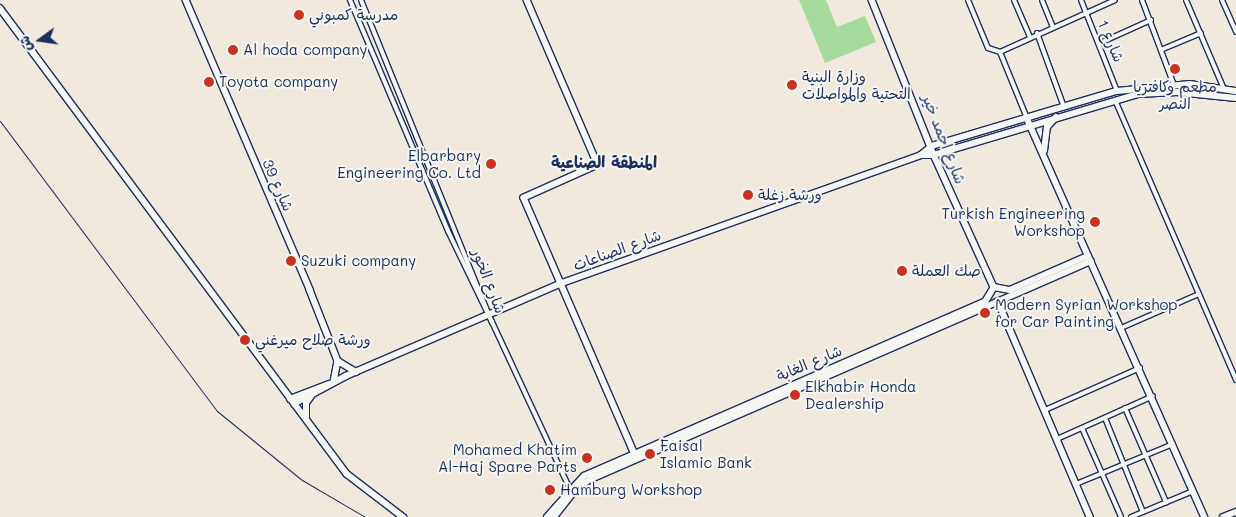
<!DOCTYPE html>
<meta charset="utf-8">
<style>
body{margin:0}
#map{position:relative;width:1236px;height:517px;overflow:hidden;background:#f2e9de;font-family:Mali,"Playpen Sans Arabic",sans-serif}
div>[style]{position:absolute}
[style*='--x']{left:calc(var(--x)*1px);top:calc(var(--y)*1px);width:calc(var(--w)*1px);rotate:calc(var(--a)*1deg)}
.green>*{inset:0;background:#a6db9e}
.roads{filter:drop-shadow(1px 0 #1b2f5e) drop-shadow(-1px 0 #1b2f5e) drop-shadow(0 1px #1b2f5e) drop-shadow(0 -1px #1b2f5e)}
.street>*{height:4px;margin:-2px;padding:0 2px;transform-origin:2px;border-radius:2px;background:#f6f6f2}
.secondary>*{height:5.5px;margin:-2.75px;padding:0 2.75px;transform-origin:2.75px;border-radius:2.75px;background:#f6f6f2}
.rail>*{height:1px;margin:-0.5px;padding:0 0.5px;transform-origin:0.5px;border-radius:0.5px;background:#1b2f5e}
.dots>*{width:14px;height:14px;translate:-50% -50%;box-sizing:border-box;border:2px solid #f6f6f2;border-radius:50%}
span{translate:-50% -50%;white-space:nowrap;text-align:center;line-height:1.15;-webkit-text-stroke:4px #f6f6f2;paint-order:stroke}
.poi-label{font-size:15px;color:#1b2f5e}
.left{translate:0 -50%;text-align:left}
.right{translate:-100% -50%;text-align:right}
.street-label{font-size:15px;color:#1b2f5e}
.neighbourhood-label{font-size:16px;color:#1b2f5e;font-weight:700}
.north{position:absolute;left:15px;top:15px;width:50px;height:50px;-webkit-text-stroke:4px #f6f6f2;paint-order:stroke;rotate:256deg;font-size:14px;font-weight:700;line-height:20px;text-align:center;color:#1b2f5e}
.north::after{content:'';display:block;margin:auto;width:18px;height:22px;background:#1b2f5e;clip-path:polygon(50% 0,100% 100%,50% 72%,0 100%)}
</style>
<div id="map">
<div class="green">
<div style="clip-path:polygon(799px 0,826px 0,837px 27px,865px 16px,876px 42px,825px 63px)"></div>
</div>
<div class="roads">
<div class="street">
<div style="--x:350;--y:0;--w:251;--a:67"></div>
<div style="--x:448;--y:231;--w:101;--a:64.2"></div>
<div style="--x:361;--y:0;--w:348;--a:67.9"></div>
<div style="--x:492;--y:322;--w:182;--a:65"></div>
<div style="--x:968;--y:0;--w:52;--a:67.4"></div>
<div style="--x:988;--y:48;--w:13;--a:18"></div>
<div style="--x:1000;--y:52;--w:71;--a:67.8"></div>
<div style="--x:1014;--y:0;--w:40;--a:66.6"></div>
<div style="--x:1042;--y:0;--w:29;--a:68"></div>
<div style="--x:1081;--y:0;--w:98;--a:68.4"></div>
<div style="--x:1142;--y:0;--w:91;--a:69.4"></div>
<div style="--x:1186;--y:0;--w:97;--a:66.9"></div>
<div style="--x:1222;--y:0;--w:35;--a:66"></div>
<div style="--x:1037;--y:33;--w:79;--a:70"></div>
<div style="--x:1100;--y:43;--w:56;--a:-24.3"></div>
<div style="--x:1163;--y:49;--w:41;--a:-22.8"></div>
<div style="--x:1000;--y:52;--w:126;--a:-24.3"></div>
<div style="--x:1115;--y:100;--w:305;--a:66.6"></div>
<div style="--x:1121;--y:328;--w:85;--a:-23.6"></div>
<div style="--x:1125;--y:408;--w:103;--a:66.4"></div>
<div style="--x:1045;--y:410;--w:104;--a:-23.9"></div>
<div style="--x:1105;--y:418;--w:101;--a:68"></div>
<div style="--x:1082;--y:428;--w:97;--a:66.3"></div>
<div style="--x:1057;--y:439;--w:105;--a:-24.1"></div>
<div style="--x:1076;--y:484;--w:105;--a:-22.4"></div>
<div style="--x:1131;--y:517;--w:67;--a:-22.8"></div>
</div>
<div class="secondary">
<div style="--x:186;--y:0;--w:315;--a:66.8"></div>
<div style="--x:310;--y:290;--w:76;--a:68.5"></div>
<div style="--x:338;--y:361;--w:21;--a:101"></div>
<div style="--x:527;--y:0;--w:180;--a:66.7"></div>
<div style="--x:598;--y:165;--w:81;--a:156"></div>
<div style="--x:524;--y:198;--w:277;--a:66.6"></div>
<div style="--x:872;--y:0;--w:167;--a:68.2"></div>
<div style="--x:934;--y:155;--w:145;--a:65.6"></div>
<div style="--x:0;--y:8;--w:581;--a:53.33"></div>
<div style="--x:347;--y:474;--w:71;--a:37.5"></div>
<div style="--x:1027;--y:118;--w:437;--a:66"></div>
<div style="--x:1044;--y:151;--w:24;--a:-83"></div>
<div style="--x:1047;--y:127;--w:13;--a:-48"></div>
<div style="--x:921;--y:155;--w:14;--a:-39"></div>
<div style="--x:932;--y:146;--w:193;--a:-16.6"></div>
<div style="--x:1117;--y:91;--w:73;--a:-5.5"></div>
<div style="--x:1190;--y:84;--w:47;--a:8.7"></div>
<div style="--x:994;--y:287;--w:16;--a:11"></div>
<div style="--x:1010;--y:290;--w:85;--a:-23.6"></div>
<div style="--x:998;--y:301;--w:235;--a:66.9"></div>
<div style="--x:338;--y:361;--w:21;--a:31"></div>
<div style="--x:290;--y:399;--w:42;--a:-21"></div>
<div style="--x:294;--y:404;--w:59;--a:-28.3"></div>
<div style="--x:346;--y:376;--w:235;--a:-23.3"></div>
<div style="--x:562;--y:283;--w:381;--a:-19.6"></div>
<div style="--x:921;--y:155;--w:13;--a:0"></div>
<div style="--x:934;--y:155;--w:213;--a:-16.6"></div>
<div style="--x:1138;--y:94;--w:39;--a:-3"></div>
<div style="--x:1177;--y:92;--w:59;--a:5.8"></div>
<div style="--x:306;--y:417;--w:14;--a:-90"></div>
<div style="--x:306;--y:403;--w:9;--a:-54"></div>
<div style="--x:547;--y:517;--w:55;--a:-47.9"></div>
<div style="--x:584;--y:476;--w:437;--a:-23.5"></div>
<div style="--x:985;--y:302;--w:17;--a:-59"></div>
<div style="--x:554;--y:517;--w:37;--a:-52"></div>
<div style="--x:577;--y:488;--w:17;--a:-33"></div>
<div style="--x:591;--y:479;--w:545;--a:-23.56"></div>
<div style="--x:1223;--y:517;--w:14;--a:-21"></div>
</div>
</div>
<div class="rail">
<div style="--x:0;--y:121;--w:362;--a:53.2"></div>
<div style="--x:217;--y:411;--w:109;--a:39.1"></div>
<div style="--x:302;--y:480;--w:73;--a:30.4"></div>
</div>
<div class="dots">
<div style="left:299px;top:15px;background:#c8321e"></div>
<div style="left:233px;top:50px;background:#c8321e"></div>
<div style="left:1175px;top:69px;background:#c8321e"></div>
<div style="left:209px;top:82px;background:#c8321e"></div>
<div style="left:792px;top:85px;background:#c8321e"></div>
<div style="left:491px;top:164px;background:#c8321e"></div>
<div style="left:748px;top:195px;background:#c8321e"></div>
<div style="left:1095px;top:222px;background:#c8321e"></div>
<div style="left:291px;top:261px;background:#c8321e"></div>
<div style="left:902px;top:271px;background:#c8321e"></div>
<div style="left:985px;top:313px;background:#c8321e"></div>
<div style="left:245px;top:340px;background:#c8321e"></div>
<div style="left:795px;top:395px;background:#c8321e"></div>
<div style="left:650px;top:454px;background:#c8321e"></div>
<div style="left:587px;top:458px;background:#c8321e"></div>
<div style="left:550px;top:490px;background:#c8321e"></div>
</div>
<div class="poi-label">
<span class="left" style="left:309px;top:15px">مدرسة كمبوني</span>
<span class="left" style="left:243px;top:50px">Al hoda company</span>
<span class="left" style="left:802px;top:85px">وزارة البنية<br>التحتية والمواصلات</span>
<span class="left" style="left:219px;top:82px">Toyota company</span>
<span style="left:1175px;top:95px">مطعم وكافتريا<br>النصر</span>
<span class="right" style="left:481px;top:164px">Elbarbary<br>Engineering Co. Ltd</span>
<span class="left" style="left:758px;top:195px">ورشة زغلة</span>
<span class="right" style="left:1085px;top:222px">Turkish Engineering<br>Workshop</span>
<span class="left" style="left:301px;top:261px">Suzuki company</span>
<span class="left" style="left:912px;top:271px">صك العملة</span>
<span class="left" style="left:995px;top:313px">Modern Syrian Workshop<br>for Car Painting</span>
<span class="left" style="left:255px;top:340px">ورشة صلاح ميرغني</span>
<span class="left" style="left:805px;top:395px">Elkhabir Honda<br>Dealership</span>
<span class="left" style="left:660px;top:454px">Faisal<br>Islamic Bank</span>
<span class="right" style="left:577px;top:458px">Mohamed Khatim<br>Al-Haj Spare Parts</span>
<span class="left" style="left:560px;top:490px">Hamburg Workshop</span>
</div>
<div class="street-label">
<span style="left:1111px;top:41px;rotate:66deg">شارع 1</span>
<span style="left:944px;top:139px;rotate:69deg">شارع احمد خير</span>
<span style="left:278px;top:185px;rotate:66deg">شارع 39</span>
<span style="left:617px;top:250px;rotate:-20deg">شارع الصناعات</span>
<span style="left:489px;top:281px;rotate:69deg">شارع الخور</span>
<span style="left:809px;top:363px;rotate:-23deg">شارع الغابة</span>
</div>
<div class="neighbourhood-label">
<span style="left:604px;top:162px">المنطقة الصناعية</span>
</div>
<div class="north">ش</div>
</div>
